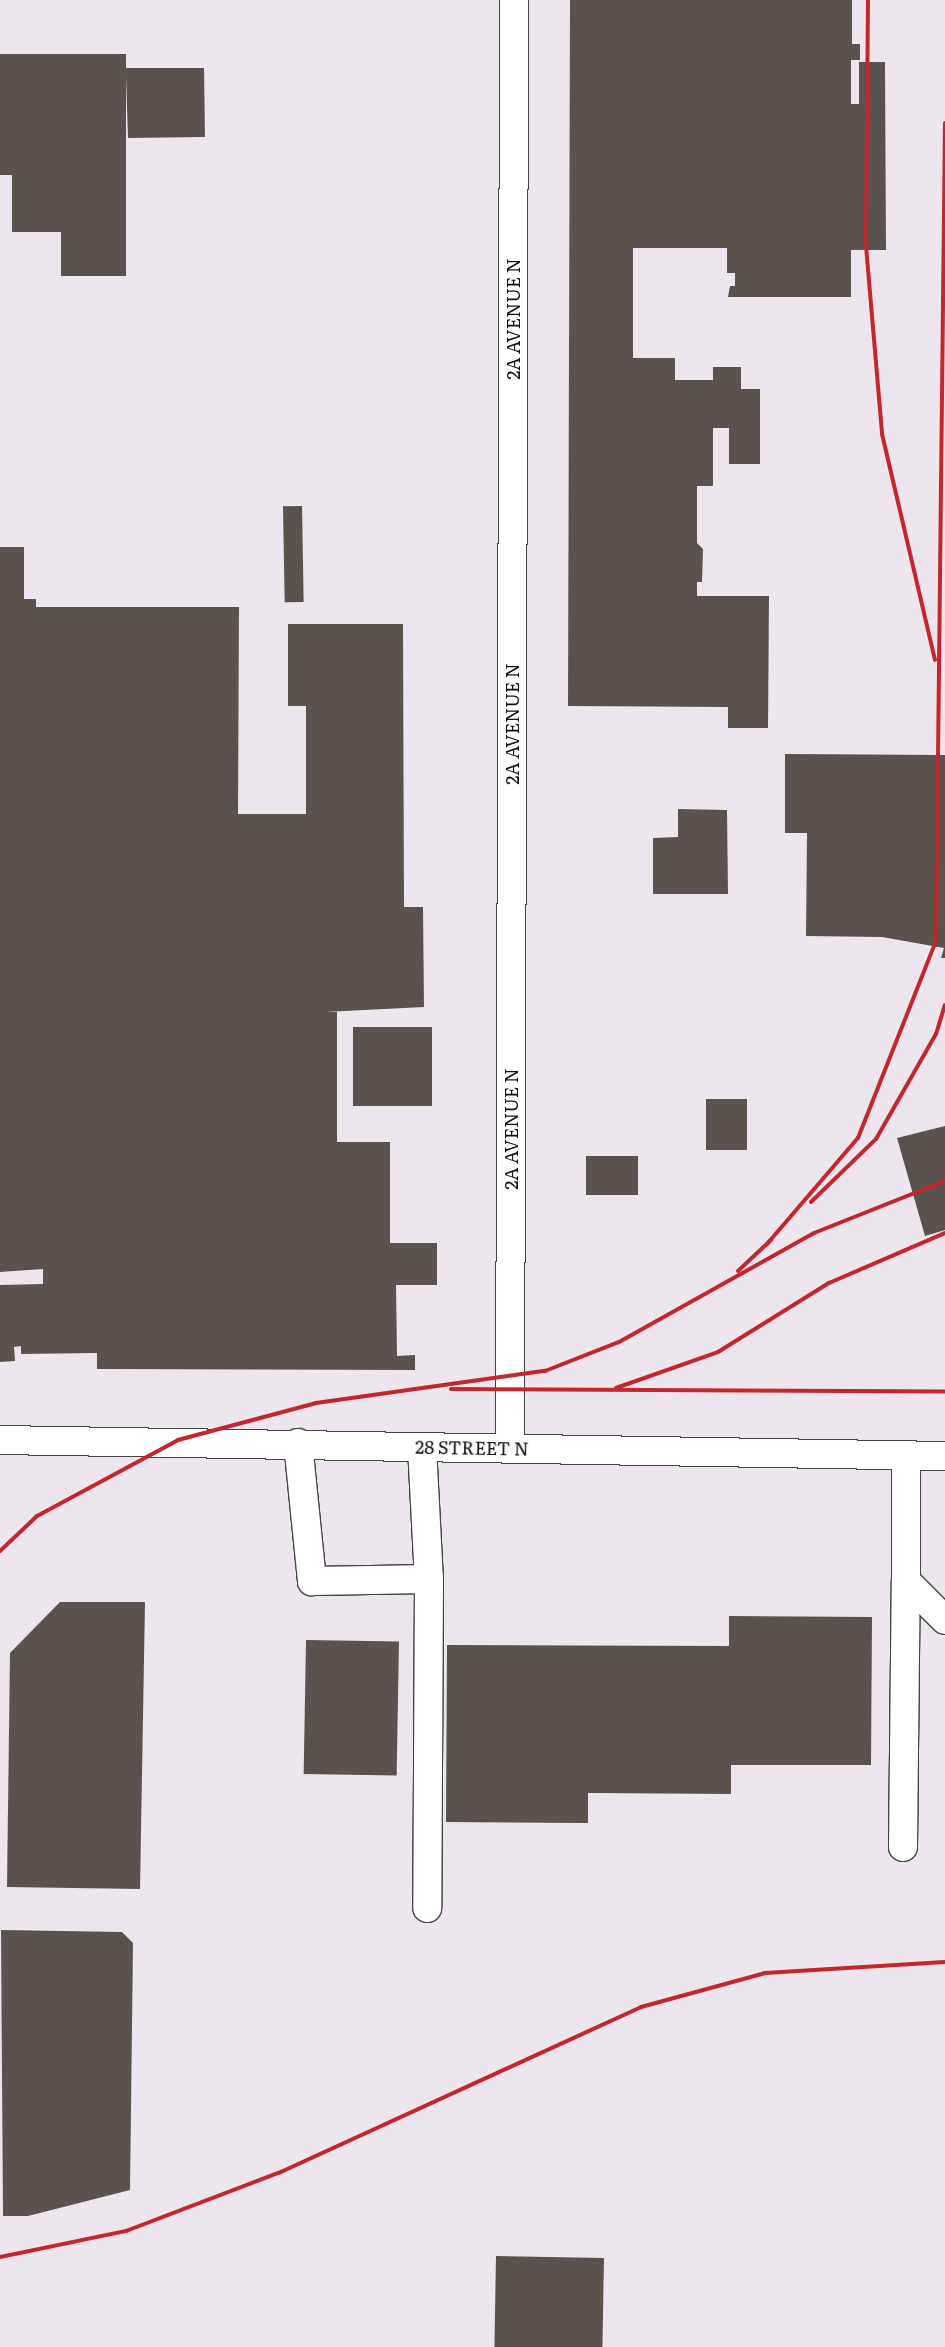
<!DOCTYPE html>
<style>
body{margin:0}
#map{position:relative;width:945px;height:2347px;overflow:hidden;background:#fffdf5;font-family:Literata,serif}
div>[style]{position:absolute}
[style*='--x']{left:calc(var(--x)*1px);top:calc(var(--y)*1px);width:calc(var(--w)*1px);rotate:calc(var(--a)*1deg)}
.industrial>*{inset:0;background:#eee6ef;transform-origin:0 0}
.building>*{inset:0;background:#5a524d;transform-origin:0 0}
.roads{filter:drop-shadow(1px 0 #444) drop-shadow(-1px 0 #444) drop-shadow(0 1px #444) drop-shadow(0 -1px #444)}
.minor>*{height:28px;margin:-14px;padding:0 14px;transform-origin:14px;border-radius:14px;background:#fff}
.rail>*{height:4px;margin:-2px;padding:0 2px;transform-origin:2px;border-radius:2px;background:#c4262e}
span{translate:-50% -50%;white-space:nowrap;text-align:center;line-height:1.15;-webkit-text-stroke:5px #fff;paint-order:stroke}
.street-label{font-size:18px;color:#111}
</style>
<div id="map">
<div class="industrial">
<div style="left:0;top:0;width:945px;height:2347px"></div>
</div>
<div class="building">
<div style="clip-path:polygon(570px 0,852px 0,852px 44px,860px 44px,860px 60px,851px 60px,851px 104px,859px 104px,859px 62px,885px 62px,886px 250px,851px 250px,851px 297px,728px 297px,730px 286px,735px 286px,735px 273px,727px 273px,727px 248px,633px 248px,633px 358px,675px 358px,675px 380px,713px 380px,713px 367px,741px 367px,741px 389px,760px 389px,760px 464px,729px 464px,729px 428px,713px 428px,713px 486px,697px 486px,697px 543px,703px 549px,702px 582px,697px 582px,697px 596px,769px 596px,768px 728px,728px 728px,728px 707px,568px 706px)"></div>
<div style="clip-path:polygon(0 54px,126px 54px,126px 68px,204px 68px,205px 137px,128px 138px,126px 76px,126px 276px,61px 276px,61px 232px,12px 232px,12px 175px,0 175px)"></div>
<div style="left:302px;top:506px;width:96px;height:19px;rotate:89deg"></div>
<div style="clip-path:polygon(0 547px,24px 547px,24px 599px,36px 599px,36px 607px,239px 607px,238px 814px,306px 814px,306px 706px,288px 706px,288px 624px,403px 624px,404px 907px,423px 907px,424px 1007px,325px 1012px,337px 1012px,337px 1142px,390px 1142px,390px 1243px,437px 1243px,437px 1285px,396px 1285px,397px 1356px,415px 1355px,415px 1370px,97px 1369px,97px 1353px,21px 1354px,21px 1346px,14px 1347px,15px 1361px,0 1362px,0 1285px,43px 1284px,43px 1269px,0 1272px)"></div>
<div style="clip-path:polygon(785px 754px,945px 755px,945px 958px,941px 958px,944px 948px,882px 937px,806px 936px,807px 833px,785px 833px)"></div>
<div style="clip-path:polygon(678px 809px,727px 810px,728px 894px,653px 894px,653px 838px,678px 837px)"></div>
<div style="left:353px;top:1027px;width:79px;height:79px"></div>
<div style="left:706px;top:1099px;width:41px;height:51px"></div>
<div style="clip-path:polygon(945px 1126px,945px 1230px,925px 1236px,897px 1138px)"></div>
<div style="left:638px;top:1156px;width:39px;height:52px;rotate:90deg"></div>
<div style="clip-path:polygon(60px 1602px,145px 1602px,140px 1889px,7px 1887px,10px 1653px)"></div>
<div style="clip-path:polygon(729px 1616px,872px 1617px,871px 1765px,731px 1765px,731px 1794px,588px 1793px,588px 1823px,446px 1822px,447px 1645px,729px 1646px)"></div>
<div style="left:306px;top:1640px;width:93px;height:134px;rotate:1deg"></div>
<div style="clip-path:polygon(1px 1930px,122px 1932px,133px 1943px,130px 2190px,28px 2216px,3px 2216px)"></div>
<div style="left:496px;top:2256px;width:108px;height:91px;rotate:1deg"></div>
</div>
<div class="roads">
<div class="minor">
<div style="--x:0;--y:1440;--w:945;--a:0.97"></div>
<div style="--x:298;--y:1443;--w:139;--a:84.2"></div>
<div style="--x:312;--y:1581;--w:117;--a:-1"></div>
<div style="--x:422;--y:1447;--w:132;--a:87"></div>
<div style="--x:429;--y:1579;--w:329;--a:90.3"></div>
<div style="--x:510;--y:1449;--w:1449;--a:-89.84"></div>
<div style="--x:906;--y:1455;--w:126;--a:90"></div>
<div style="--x:906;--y:1581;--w:55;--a:45"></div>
<div style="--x:903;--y:1847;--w:266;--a:-89.4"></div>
</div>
</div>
<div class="rail">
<div style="--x:868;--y:0;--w:246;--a:90.5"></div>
<div style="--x:866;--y:246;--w:189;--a:85.1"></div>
<div style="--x:882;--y:434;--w:232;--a:76.8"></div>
<div style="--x:811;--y:1202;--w:91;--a:-44.1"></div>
<div style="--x:876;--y:1139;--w:121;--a:-60.3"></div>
<div style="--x:936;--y:1034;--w:30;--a:-73"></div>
<div style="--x:767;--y:1244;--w:140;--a:-49.4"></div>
<div style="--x:858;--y:1138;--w:212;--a:-68.4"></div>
<div style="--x:936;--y:941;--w:818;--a:-89.37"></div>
<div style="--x:738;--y:1271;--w:45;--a:-43.2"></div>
<div style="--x:616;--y:1388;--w:108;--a:-19.4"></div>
<div style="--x:718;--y:1352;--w:131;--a:-31.9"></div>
<div style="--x:829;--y:1283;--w:126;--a:-23.3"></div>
<div style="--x:451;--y:1389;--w:494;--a:0.3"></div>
<div style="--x:0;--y:1551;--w:51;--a:-43.4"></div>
<div style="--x:37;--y:1516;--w:160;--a:-28.3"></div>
<div style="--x:178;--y:1440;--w:143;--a:-15"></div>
<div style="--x:316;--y:1403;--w:231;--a:-8"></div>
<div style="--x:545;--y:1371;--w:79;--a:-21.4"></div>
<div style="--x:619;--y:1342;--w:223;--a:-29.2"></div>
<div style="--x:814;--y:1233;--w:141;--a:-21.7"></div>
<div style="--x:0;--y:2257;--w:129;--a:-11.7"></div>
<div style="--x:126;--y:2231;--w:168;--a:-20.9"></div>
<div style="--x:283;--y:2171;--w:394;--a:-24.6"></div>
<div style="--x:641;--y:2007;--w:129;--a:-15.3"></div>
<div style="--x:765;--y:1973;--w:180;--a:-3.5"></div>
</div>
<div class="street-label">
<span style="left:513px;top:319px;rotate:-90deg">2A AVENUE N</span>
<span style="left:512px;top:724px;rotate:-90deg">2A AVENUE N</span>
<span style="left:511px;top:1129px;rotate:-90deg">2A AVENUE N</span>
<span style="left:472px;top:1448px;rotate:1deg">28 STREET N</span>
</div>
</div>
